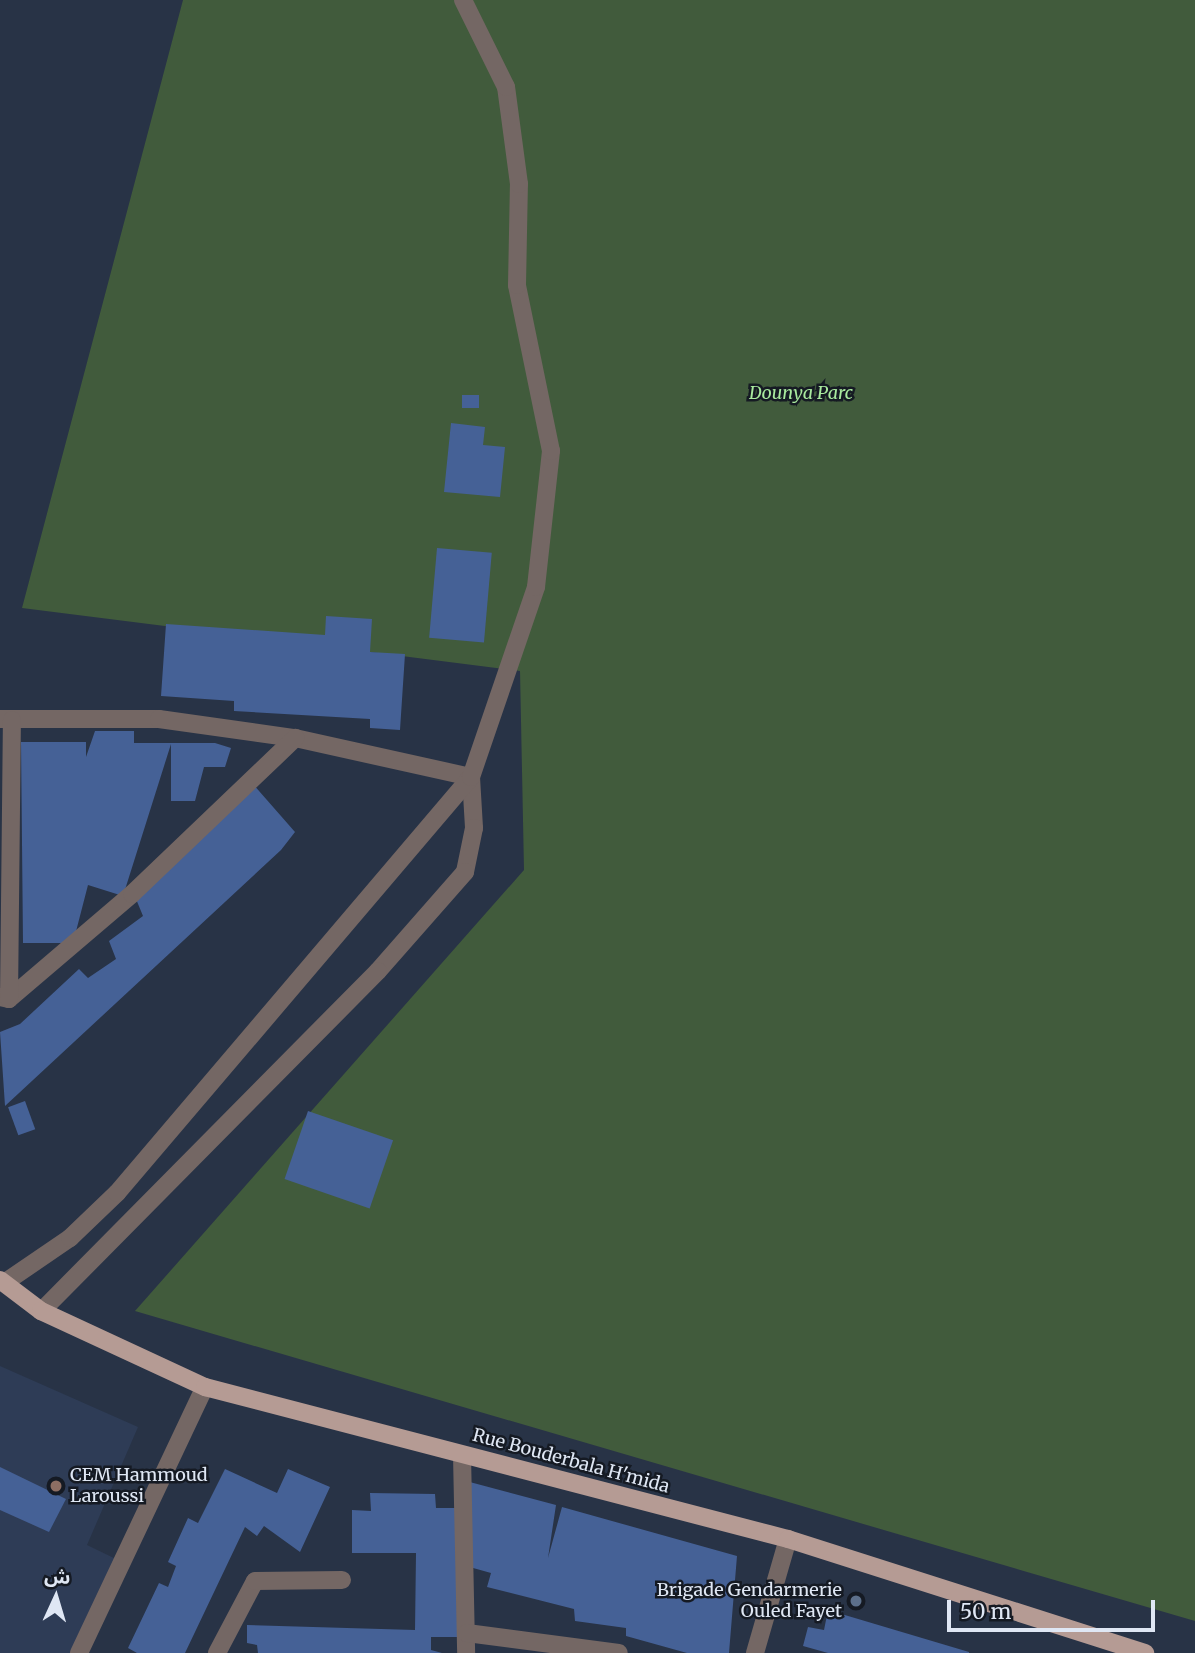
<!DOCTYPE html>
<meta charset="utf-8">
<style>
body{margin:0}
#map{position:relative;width:1195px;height:1653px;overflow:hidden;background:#283346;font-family:Merriweather,"Noto Sans Arabic",serif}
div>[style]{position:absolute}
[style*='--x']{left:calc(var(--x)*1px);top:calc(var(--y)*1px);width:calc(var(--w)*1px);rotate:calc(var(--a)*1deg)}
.built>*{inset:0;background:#2e3c56}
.green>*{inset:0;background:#415b3c}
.building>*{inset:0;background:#456196;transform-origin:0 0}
.minor>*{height:18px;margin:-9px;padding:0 9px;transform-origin:9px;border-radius:9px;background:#746764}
.major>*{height:18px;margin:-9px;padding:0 9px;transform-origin:9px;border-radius:9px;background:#b59b94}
.dots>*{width:19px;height:19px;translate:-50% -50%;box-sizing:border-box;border:4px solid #151a23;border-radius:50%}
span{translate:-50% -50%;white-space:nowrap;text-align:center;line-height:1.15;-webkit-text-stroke:5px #151a23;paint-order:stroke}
.park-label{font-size:18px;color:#a9ea9e;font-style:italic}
.street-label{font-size:18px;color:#dfe7f4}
.poi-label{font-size:18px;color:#dfe7f4}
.left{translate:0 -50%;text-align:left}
.right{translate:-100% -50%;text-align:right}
.north{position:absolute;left:21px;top:1562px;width:70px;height:70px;-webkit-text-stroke:5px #151a23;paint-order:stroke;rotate:4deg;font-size:19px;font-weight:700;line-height:28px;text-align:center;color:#dfe7f4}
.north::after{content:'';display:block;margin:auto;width:24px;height:32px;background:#dfe7f4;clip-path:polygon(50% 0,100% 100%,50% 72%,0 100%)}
.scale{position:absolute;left:947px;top:1600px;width:208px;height:32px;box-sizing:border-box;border:4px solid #dfe7f4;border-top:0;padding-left:9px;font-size:21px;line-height:24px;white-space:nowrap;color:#dfe7f4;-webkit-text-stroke:5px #151a23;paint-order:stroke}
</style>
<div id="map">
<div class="built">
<div style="clip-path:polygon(0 1366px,138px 1427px,87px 1545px,118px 1560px,72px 1653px,0 1653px)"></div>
</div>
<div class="green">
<div style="clip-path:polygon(183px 0,1195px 0,1195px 1621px,135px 1311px,524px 870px,520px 671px,22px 608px)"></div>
</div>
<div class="building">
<div style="left:462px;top:395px;width:17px;height:13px"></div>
<div style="clip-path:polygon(451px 423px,485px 427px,483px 445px,505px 447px,500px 497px,444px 492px)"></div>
<div style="left:437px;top:548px;width:55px;height:90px;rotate:5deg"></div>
<div style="clip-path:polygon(326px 616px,372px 619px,370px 652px,405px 654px,400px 730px,370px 728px,370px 719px,234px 711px,234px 701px,161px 696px,166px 624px,325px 635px)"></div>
<div style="clip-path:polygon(95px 731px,134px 731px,134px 743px,215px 743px,231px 748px,225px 767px,204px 767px,195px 801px,171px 801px,171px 744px,123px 896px,88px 885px,73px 943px,23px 943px,21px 742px,86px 742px,86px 757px)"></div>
<div style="clip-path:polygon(253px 784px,295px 832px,281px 850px,5px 1106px,0 1032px,20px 1024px,79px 969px,88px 978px,116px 959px,109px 941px,143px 916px,136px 899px)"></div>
<div style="left:25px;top:1101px;width:30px;height:18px;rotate:70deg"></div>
<div style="left:308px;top:1111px;width:90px;height:72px;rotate:19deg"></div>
<div style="clip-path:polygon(0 1467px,66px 1499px,49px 1532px,0 1510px)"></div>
<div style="clip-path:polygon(225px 1469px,277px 1493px,288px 1469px,330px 1487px,300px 1552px,264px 1526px,257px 1536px,245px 1527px,185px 1653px,137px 1653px,128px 1648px,159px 1583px,168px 1587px,176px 1566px,168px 1562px,188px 1518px,198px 1523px)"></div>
<div style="clip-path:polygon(466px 1481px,556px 1505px,548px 1558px,562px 1507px,737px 1556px,729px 1653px,687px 1653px,626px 1636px,626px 1628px,575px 1621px,574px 1609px,487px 1587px,491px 1573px,466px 1566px)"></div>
<div style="clip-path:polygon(370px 1493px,435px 1494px,436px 1508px,457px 1508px,465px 1622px,457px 1621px,457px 1637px,431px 1637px,431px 1650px,442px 1653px,258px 1653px,257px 1645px,247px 1643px,247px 1625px,415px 1630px,416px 1553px,352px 1553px,352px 1510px,371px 1511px)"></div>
<div style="clip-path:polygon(828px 1610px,969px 1652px,969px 1653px,828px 1653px,803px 1646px,808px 1627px,824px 1630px)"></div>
</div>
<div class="minor">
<div style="--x:0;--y:719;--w:159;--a:0"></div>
<div style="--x:159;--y:719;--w:137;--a:8"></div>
<div style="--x:295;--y:738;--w:180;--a:12.5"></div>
<div style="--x:471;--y:777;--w:51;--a:86.6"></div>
<div style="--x:474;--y:828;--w:45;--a:101.6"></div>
<div style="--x:465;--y:872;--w:132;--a:131.3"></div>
<div style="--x:378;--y:971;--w:479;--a:134.7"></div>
<div style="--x:0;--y:997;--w:9;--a:13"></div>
<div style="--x:9;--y:999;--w:162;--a:-40.5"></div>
<div style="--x:132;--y:894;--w:226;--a:-43.7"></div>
<div style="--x:9;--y:999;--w:279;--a:-89.4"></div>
<div style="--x:4;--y:1283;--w:80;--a:-34.3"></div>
<div style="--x:70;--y:1238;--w:65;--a:-43.8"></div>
<div style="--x:117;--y:1193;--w:546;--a:-49.6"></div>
<div style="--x:471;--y:777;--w:201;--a:-71.1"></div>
<div style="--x:536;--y:587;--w:137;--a:-83.7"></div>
<div style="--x:551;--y:451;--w:169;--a:-101.6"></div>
<div style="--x:517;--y:285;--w:101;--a:-88.9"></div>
<div style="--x:519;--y:184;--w:98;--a:-97.6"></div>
<div style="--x:506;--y:87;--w:97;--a:-116.3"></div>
<div style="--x:462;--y:1455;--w:198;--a:88.8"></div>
<div style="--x:467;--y:1633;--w:153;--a:7.5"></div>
<div style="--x:79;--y:1653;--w:294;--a:-64.7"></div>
<div style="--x:217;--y:1653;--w:81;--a:-62.2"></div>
<div style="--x:255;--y:1581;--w:87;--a:-0.7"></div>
<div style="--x:755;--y:1653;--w:119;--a:-73.9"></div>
</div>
<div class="major">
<div style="--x:0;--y:1280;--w:51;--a:37.1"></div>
<div style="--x:41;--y:1311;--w:181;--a:24.9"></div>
<div style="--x:205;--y:1387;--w:602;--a:14.61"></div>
<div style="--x:788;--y:1539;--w:375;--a:17.7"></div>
</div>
<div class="dots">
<div style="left:56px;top:1486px;background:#8d6e63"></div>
<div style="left:856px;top:1601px;background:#5c6f8a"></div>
</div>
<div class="park-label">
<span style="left:801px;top:393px">Dounya Parc</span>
</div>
<div class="street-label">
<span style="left:571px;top:1461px;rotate:15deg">Rue Bouderbala H'mida</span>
</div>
<div class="poi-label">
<span class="left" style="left:70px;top:1486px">CEM Hammoud<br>Laroussi</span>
<span class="right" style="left:842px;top:1601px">Brigade Gendarmerie<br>Ouled Fayet</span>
</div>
<div class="north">ش</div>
<div class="scale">50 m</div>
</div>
